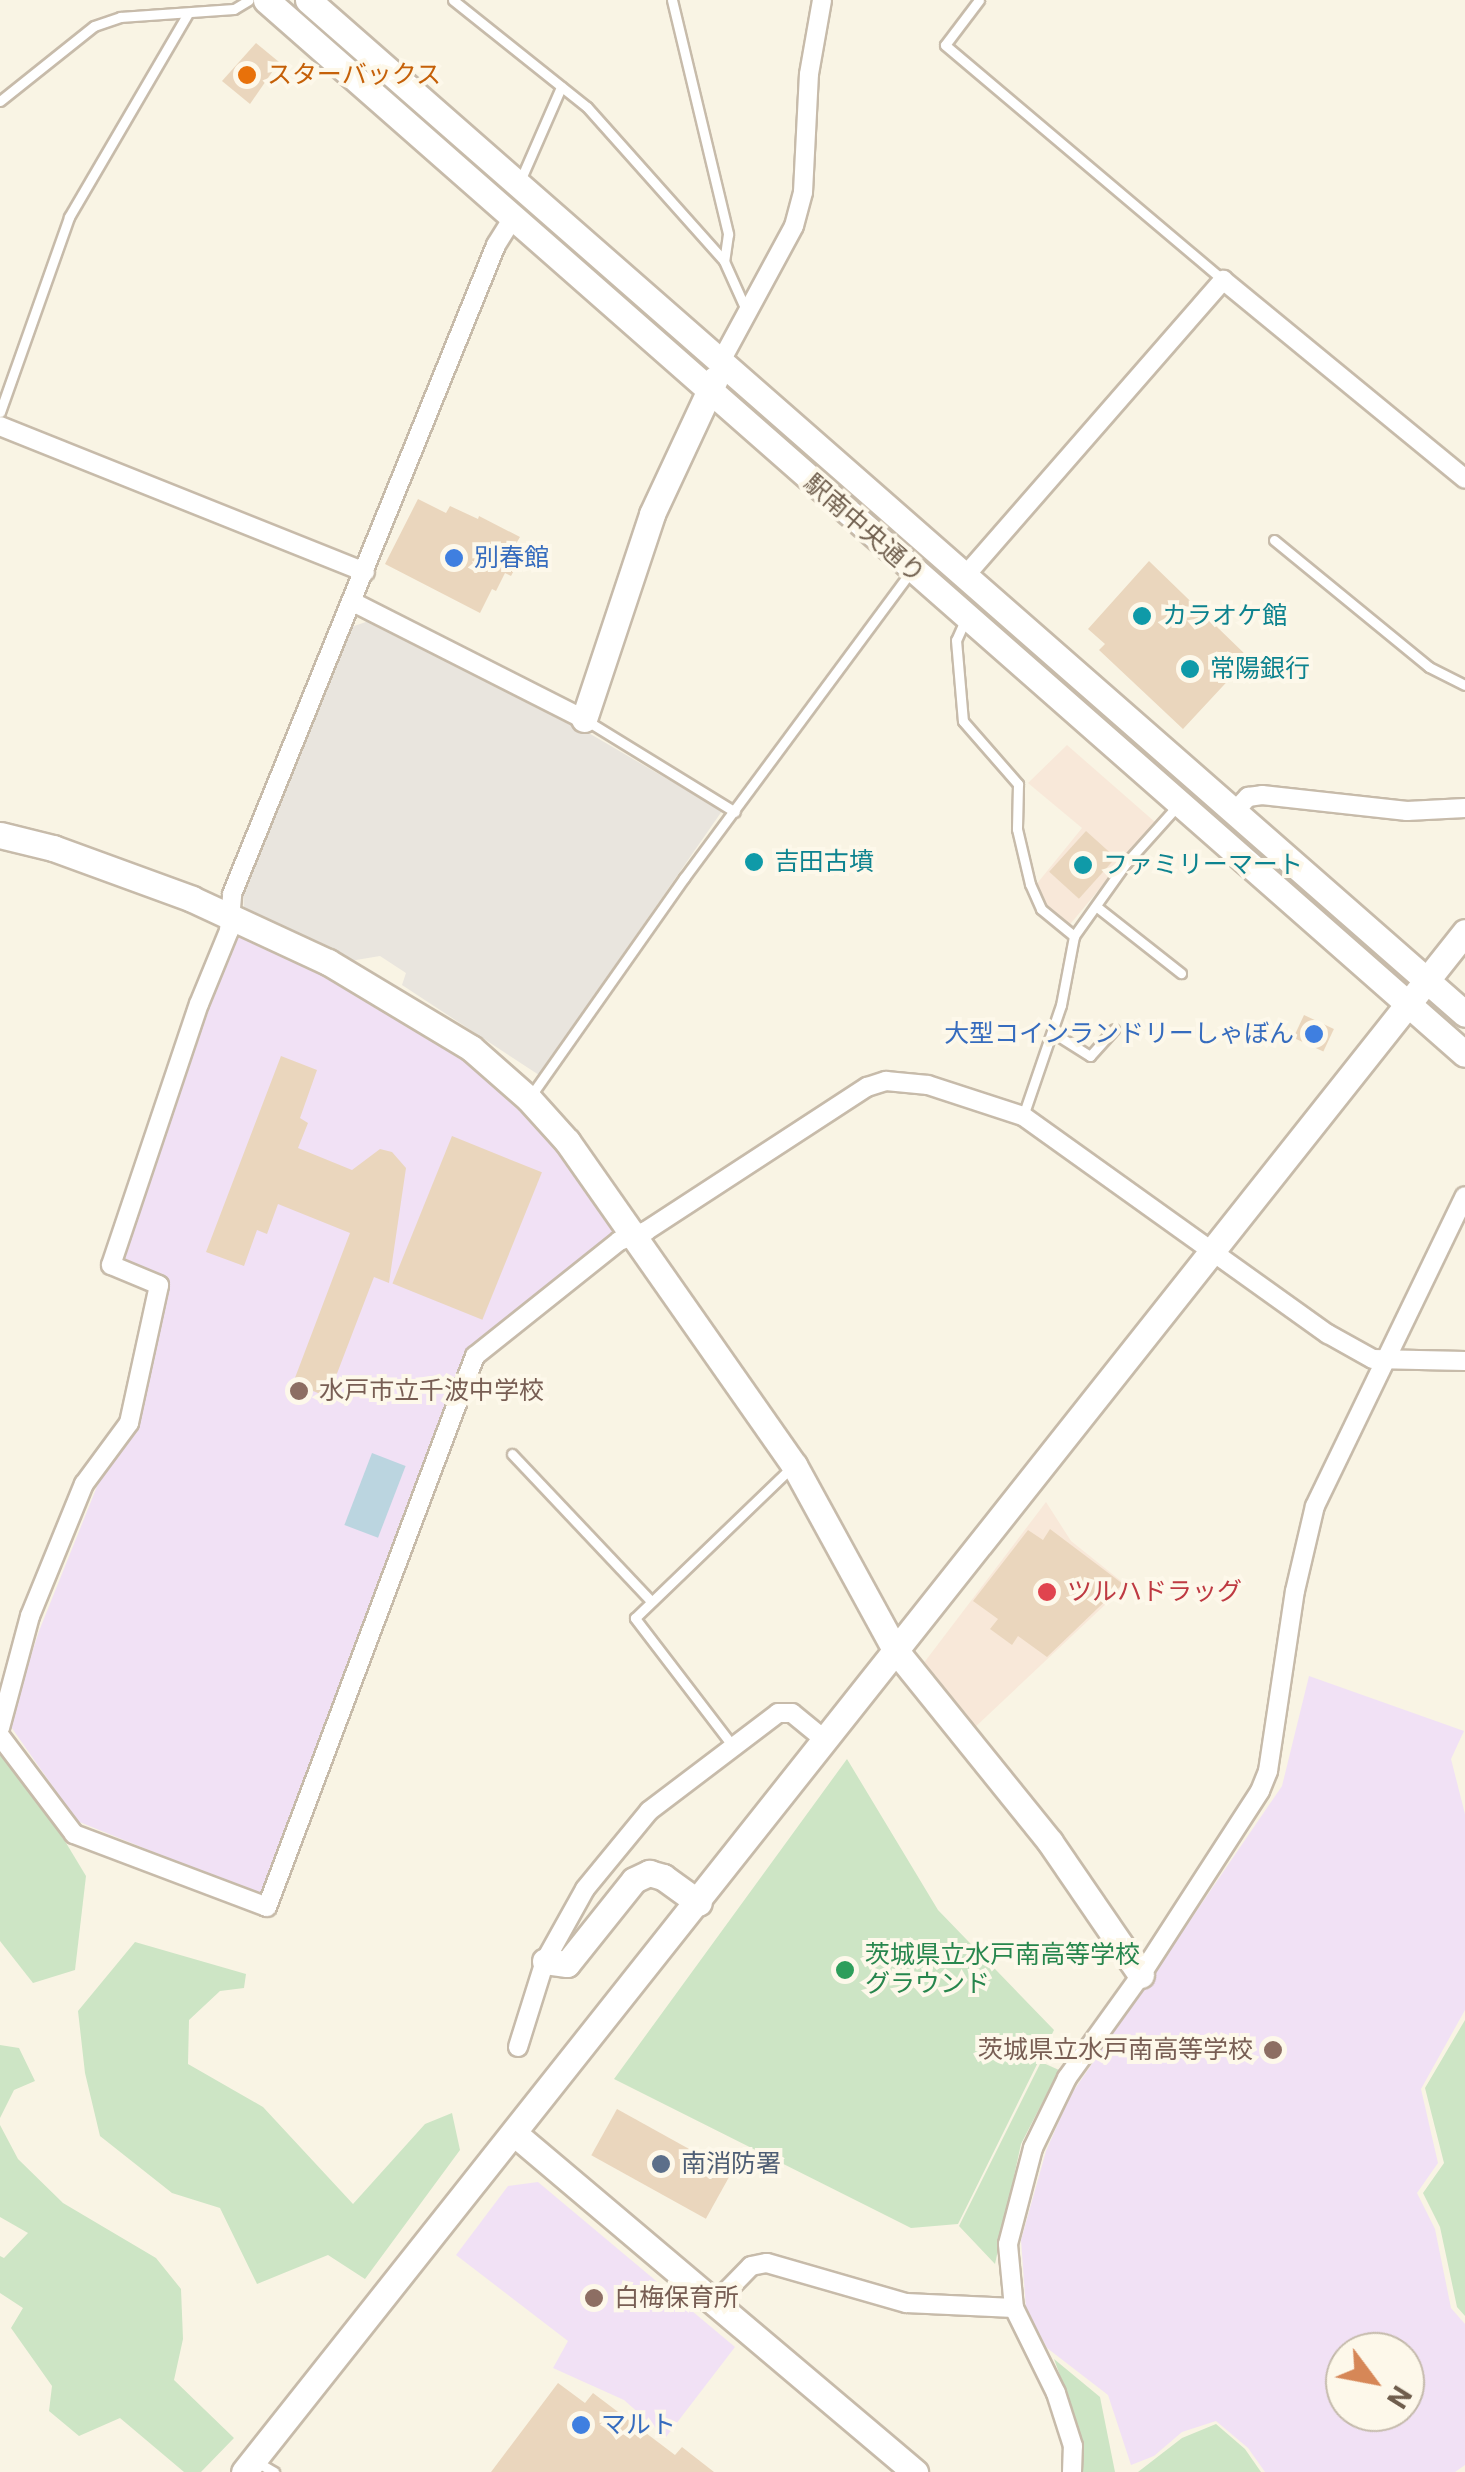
<!DOCTYPE html>
<meta charset="utf-8">
<style>
body{margin:0}
#map{position:relative;width:1465px;height:2472px;overflow:hidden;background:#f9f4e4;font-family:Roboto,"Noto Sans JP",sans-serif}
div>[style]{position:absolute}
[style*='--x']{left:calc(var(--x)*1px);top:calc(var(--y)*1px);width:calc(var(--w)*1px);rotate:calc(var(--a)*1deg)}
.commercial>*{inset:0;background:#f8e8d9}
.industrial>*{inset:0;background:#e9e5de}
.education>*{inset:0;background:#f1e1f5}
.green>*{inset:0;background:#cde5c5}
.water>*{inset:0;background:#bbd5e0;transform-origin:0 0}
.building>*{inset:0;background:#ead6bd;transform-origin:0 0}
.roads{filter:drop-shadow(2px 0 #c7bbaa) drop-shadow(-2px 0 #c7bbaa) drop-shadow(0 2px #c7bbaa) drop-shadow(0 -2px #c7bbaa)}
.lane>*{height:9px;margin:-4.5px;padding:0 4.5px;transform-origin:4.5px;border-radius:4.5px;background:#fff}
.street>*{height:18px;margin:-9px;padding:0 9px;transform-origin:9px;border-radius:9px;background:#fff}
.secondary>*{height:25px;margin:-12.5px;padding:0 12.5px;transform-origin:12.5px;border-radius:12.5px;background:#fff}
.dots>*{width:28px;height:28px;translate:-50% -50%;box-sizing:border-box;border:5px solid #fdf8ea;border-radius:50%}
span{translate:-50% -50%;white-space:nowrap;text-align:center;line-height:1.15;-webkit-text-stroke:8px #fdf8ea;paint-order:stroke}
.food-label{font-size:25px;color:#c56008}
.left{translate:0 -50%;text-align:left}
.street-label{font-size:25px;color:#6f5e4d}
.shop-label{font-size:25px;color:#366cbe}
.right{translate:-100% -50%;text-align:right}
.culture-label{font-size:25px;color:#0d838f}
.education-label{font-size:25px;color:#785e54}
.health-label{font-size:25px;color:#be3a42}
.leisure-label{font-size:25px;color:#27864d}
.service-label{font-size:25px;color:#4e5e75}
.north{position:absolute;left:1325px;top:2332px;width:100px;height:100px;box-sizing:border-box;background:#fdf8ea;border:2px solid #c4baab;border-radius:50%;rotate:122deg;font-size:28px;font-weight:700;line-height:40px;text-align:center;color:#6f5e4d}
.north::after{content:'';display:block;margin:auto;width:35px;height:45px;background:#d68757;clip-path:polygon(50% 0,100% 100%,50% 72%,0 100%)}
</style>
<div id="map">
<div class="commercial">
<div style="clip-path:polygon(1067px 745px,1155px 822px,1067px 928px,1043px 908px,1035px 886px,1082px 828px,1028px 783px)"></div>
<div style="clip-path:polygon(1046px 1502px,1071px 1541px,1126px 1585px,971px 1731px,923px 1664px)"></div>
</div>
<div class="industrial">
<div style="clip-path:polygon(369px 621px,563px 718px,722px 811px,539px 1075px,402px 985px,406px 973px,380px 956px,350px 961px,244px 908px,243px 894px,351px 627px)"></div>
</div>
<div class="education">
<div style="clip-path:polygon(248px 934px,364px 993px,456px 1049px,536px 1120px,573px 1165px,616px 1234px,469px 1354px,263px 1892px,257px 1894px,77px 1821px,9px 1724px,39px 1631px,100px 1479px,136px 1428px,167px 1281px,126px 1267px,121px 1259px,203px 1013px,238px 935px)"></div>
<div style="clip-path:polygon(evenodd,1309px 1676px,1464px 1731px,1451px 1759px,1465px 1814px,1465px 2010px,1421px 2089px,1438px 2163px,1417px 2193px,1435px 2229px,1451px 2308px,1465px 2324px,1465px 2465px,1455px 2472px,1265px 2472px,1248px 2448px,1216px 2421px,1182px 2432px,1154px 2456px,1131px 2465px,1108px 2395px,1047px 2348px,1026px 2309px,1021px 2240px,1046px 2151px,1070px 2096px,1282px 1786px,1309px 1676px,1345px 2352px,1405px 2352px,1405px 2412px,1345px 2412px,1345px 2352px)"></div>
<div style="clip-path:polygon(538px 2182px,735px 2347px,666px 2437px,624px 2400px,553px 2368px,568px 2341px,456px 2255px,508px 2186px)"></div>
</div>
<div class="green">
<div style="clip-path:polygon(0 1754px,45px 1808px,86px 1876px,75px 1970px,33px 1983px,0 1941px)"></div>
<div style="clip-path:polygon(847px 1759px,938px 1910px,1054px 2030px,958px 2224px,911px 2228px,614px 2079px)"></div>
<div style="clip-path:polygon(135px 1942px,246px 1974px,244px 1988px,220px 1991px,189px 2020px,188px 2064px,263px 2107px,353px 2204px,425px 2124px,452px 2113px,460px 2150px,365px 2279px,328px 2255px,257px 2284px,220px 2208px,172px 2193px,100px 2136px,85px 2073px,78px 2011px)"></div>
<div style="clip-path:polygon(1465px 2020px,1465px 2316px,1457px 2307px,1440px 2227px,1423px 2193px,1444px 2163px,1425px 2088px)"></div>
<div style="clip-path:polygon(0 2045px,19px 2048px,35px 2081px,14px 2090px,0 2118px)"></div>
<div style="clip-path:polygon(1041px 2062px,1059px 2070px,1021px 2144px,995px 2264px,959px 2226px)"></div>
<div style="clip-path:polygon(0 2125px,18px 2159px,63px 2203px,156px 2258px,181px 2289px,183px 2339px,174px 2380px,234px 2438px,201px 2472px,184px 2472px,120px 2418px,79px 2436px,49px 2411px,52px 2386px,11px 2328px,23px 2308px,0 2293px,0 2256px,4px 2258px,28px 2233px,0 2217px)"></div>
<div style="clip-path:polygon(1054px 2359px,1100px 2397px,1115px 2472px,1081px 2472px,1075px 2417px)"></div>
<div style="clip-path:polygon(1216px 2424px,1245px 2449px,1261px 2472px,1138px 2472px,1182px 2438px)"></div>
</div>
<div class="water">
<div style="left:372px;top:1453px;width:36px;height:77px;rotate:21deg"></div>
</div>
<div class="building">
<div style="clip-path:polygon(256px 43px,279px 62px,250px 104px,222px 81px)"></div>
<div style="clip-path:polygon(418px 499px,446px 513px,450px 506px,478px 519px,479px 516px,520px 537px,514px 547px,524px 552px,511px 576px,505px 573px,496px 591px,492px 589px,480px 613px,385px 564px)"></div>
<div style="clip-path:polygon(1149px 561px,1249px 658px,1183px 729px,1099px 650px,1105px 644px,1088px 629px)"></div>
<div style="left:1086px;top:831px;width:40px;height:55px;rotate:42deg"></div>
<div style="left:1304px;top:1015px;width:33px;height:25px;rotate:25deg"></div>
<div style="clip-path:polygon(281px 1056px,317px 1070px,300px 1118px,308px 1123px,298px 1148px,352px 1170px,380px 1149px,392px 1152px,406px 1168px,389px 1283px,374px 1277px,328px 1397px,293px 1383px,350px 1233px,278px 1204px,267px 1234px,257px 1230px,244px 1266px,206px 1252px)"></div>
<div style="left:452px;top:1136px;width:97px;height:159px;rotate:22deg"></div>
<div style="clip-path:polygon(1050px 1529px,1123px 1584px,1047px 1657px,1018px 1636px,1012px 1645px,990px 1629px,998px 1619px,973px 1601px,1028px 1530px,1043px 1540px)"></div>
<div style="left:617px;top:2109px;width:131px;height:53px;rotate:29deg"></div>
<div style="clip-path:polygon(558px 2383px,585px 2403px,593px 2393px,675px 2455px,682px 2447px,714px 2472px,491px 2472px)"></div>
</div>
<div class="roads">
<div class="lane">
<div style="--x:453;--y:0;--w:171;--a:38.6"></div>
<div style="--x:587;--y:107;--w:206;--a:48.3"></div>
<div style="--x:724;--y:261;--w:54;--a:65.8"></div>
<div style="--x:672;--y:0;--w:241;--a:76.5"></div>
<div style="--x:728;--y:234;--w:27;--a:98"></div>
<div style="--x:979;--y:0;--w:56;--a:127.1"></div>
<div style="--x:945;--y:45;--w:364;--a:40.2"></div>
<div style="--x:0;--y:101;--w:120;--a:-38.6"></div>
<div style="--x:94;--y:26;--w:28;--a:-19"></div>
<div style="--x:120;--y:17;--w:114;--a:-4"></div>
<div style="--x:234;--y:9;--w:17;--a:-31"></div>
<div style="--x:520;--y:181;--w:103;--a:-66.4"></div>
<div style="--x:0;--y:412;--w:207;--a:-70.5"></div>
<div style="--x:69;--y:217;--w:234;--a:-59.7"></div>
<div style="--x:1274;--y:540;--w:200;--a:39.3"></div>
<div style="--x:1429;--y:667;--w:40;--a:26.6"></div>
<div style="--x:966;--y:618;--w:24;--a:114"></div>
<div style="--x:956;--y:640;--w:81;--a:85.1"></div>
<div style="--x:963;--y:721;--w:84;--a:48.9"></div>
<div style="--x:1018;--y:784;--w:45;--a:91.3"></div>
<div style="--x:1017;--y:829;--w:57;--a:76.7"></div>
<div style="--x:1030;--y:884;--w:27;--a:66"></div>
<div style="--x:1041;--y:909;--w:43;--a:39.3"></div>
<div style="--x:584;--y:719;--w:177;--a:31.6"></div>
<div style="--x:1097;--y:907;--w:107;--a:38.2"></div>
<div style="--x:1052;--y:1032;--w:45;--a:32.3"></div>
<div style="--x:1090;--y:1056;--w:36;--a:-48"></div>
<div style="--x:530;--y:1097;--w:268;--a:-54.9"></div>
<div style="--x:684;--y:878;--w:382;--a:-53.5"></div>
<div style="--x:1023;--y:1116;--w:117;--a:-71.1"></div>
<div style="--x:1061;--y:1005;--w:70;--a:-79.3"></div>
<div style="--x:1074;--y:936;--w:90;--a:-54.5"></div>
<div style="--x:1126;--y:863;--w:79;--a:-48.1"></div>
<div style="--x:512;--y:1454;--w:202;--a:46.6"></div>
<div style="--x:732;--y:1745;--w:160;--a:-127.4"></div>
<div style="--x:635;--y:1618;--w:218;--a:-43.9"></div>
<div style="--x:255;--y:2461;--w:22;--a:30"></div>
</div>
<div class="street">
<div style="--x:721;--y:361;--w:153;--a:-61.6"></div>
<div style="--x:794;--y:226;--w:35;--a:-75"></div>
<div style="--x:803;--y:192;--w:118;--a:-87.1"></div>
<div style="--x:809;--y:74;--w:75;--a:-80"></div>
<div style="--x:0;--y:426;--w:393;--a:21.8"></div>
<div style="--x:965;--y:576;--w:393;--a:-48.9"></div>
<div style="--x:1223;--y:280;--w:313;--a:39.4"></div>
<div style="--x:353;--y:602;--w:259;--a:26.9"></div>
<div style="--x:1234;--y:812;--w:21;--a:-47"></div>
<div style="--x:1248;--y:797;--w:14;--a:-8"></div>
<div style="--x:1262;--y:795;--w:146;--a:6.3"></div>
<div style="--x:1407;--y:811;--w:58;--a:-3"></div>
<div style="--x:0;--y:1728;--w:116;--a:-75"></div>
<div style="--x:30;--y:1616;--w:143;--a:-67.8"></div>
<div style="--x:84;--y:1484;--w:76;--a:-53.6"></div>
<div style="--x:129;--y:1423;--w:141;--a:-77.7"></div>
<div style="--x:159;--y:1285;--w:52;--a:-157.4"></div>
<div style="--x:111;--y:1265;--w:275;--a:-71.4"></div>
<div style="--x:199;--y:1004;--w:79;--a:-67.7"></div>
<div style="--x:229;--y:931;--w:37;--a:-85"></div>
<div style="--x:232;--y:894;--w:701;--a:-67.86"></div>
<div style="--x:496;--y:245;--w:31;--a:-58"></div>
<div style="--x:0;--y:1736;--w:123;--a:52.9"></div>
<div style="--x:74;--y:1834;--w:206;--a:20.7"></div>
<div style="--x:267;--y:1907;--w:589;--a:-69.32"></div>
<div style="--x:475;--y:1356;--w:184;--a:-38.6"></div>
<div style="--x:619;--y:1241;--w:29;--a:-20"></div>
<div style="--x:646;--y:1231;--w:264;--a:-33.1"></div>
<div style="--x:867;--y:1087;--w:20;--a:-18"></div>
<div style="--x:886;--y:1081;--w:42;--a:5.4"></div>
<div style="--x:928;--y:1085;--w:100;--a:18.1"></div>
<div style="--x:1023;--y:1116;--w:375;--a:35.6"></div>
<div style="--x:1328;--y:1334;--w:51;--a:29.1"></div>
<div style="--x:1373;--y:1359;--w:92;--a:1.2"></div>
<div style="--x:518;--y:2047;--w:90;--a:-72.6"></div>
<div style="--x:545;--y:1961;--w:82;--a:-60.9"></div>
<div style="--x:585;--y:1889;--w:101;--a:-50.6"></div>
<div style="--x:649;--y:1811;--w:162;--a:-37.2"></div>
<div style="--x:778;--y:1713;--w:14;--a:0"></div>
<div style="--x:792;--y:1713;--w:43;--a:39.3"></div>
<div style="--x:716;--y:2302;--w:50;--a:-45.8"></div>
<div style="--x:751;--y:2266;--w:16;--a:-11"></div>
<div style="--x:767;--y:2263;--w:145;--a:16.1"></div>
<div style="--x:906;--y:2303;--w:108;--a:2.7"></div>
<div style="--x:1072;--y:2472;--w:26;--a:-88"></div>
<div style="--x:1073;--y:2446;--w:56;--a:-107.8"></div>
<div style="--x:1056;--y:2393;--w:95;--a:-116.3"></div>
<div style="--x:1014;--y:2308;--w:64;--a:-95.4"></div>
<div style="--x:1008;--y:2244;--w:99;--a:-75.4"></div>
<div style="--x:1033;--y:2148;--w:78;--a:-64.1"></div>
<div style="--x:1067;--y:2078;--w:127;--a:-54.3"></div>
<div style="--x:1141;--y:1975;--w:219;--a:-57.1"></div>
<div style="--x:1260;--y:1791;--w:22;--a:-68"></div>
<div style="--x:1268;--y:1771;--w:182;--a:-81.5"></div>
<div style="--x:1295;--y:1591;--w:87;--a:-76.8"></div>
<div style="--x:1315;--y:1506;--w:344;--a:-64.2"></div>
</div>
<div class="secondary">
<div style="--x:266;--y:0;--w:1596;--a:41.32"></div>
<div style="--x:308;--y:0;--w:1538;--a:41.23"></div>
<div style="--x:584;--y:719;--w:216;--a:-71.6"></div>
<div style="--x:652;--y:514;--w:149;--a:-65"></div>
<div style="--x:0;--y:835;--w:55;--a:13.8"></div>
<div style="--x:53;--y:848;--w:148;--a:20.1"></div>
<div style="--x:192;--y:899;--w:150;--a:24.9"></div>
<div style="--x:328;--y:962;--w:167;--a:31"></div>
<div style="--x:471;--y:1048;--w:77;--a:41.3"></div>
<div style="--x:529;--y:1099;--w:57;--a:47.9"></div>
<div style="--x:567;--y:1141;--w:396;--a:55"></div>
<div style="--x:794;--y:1465;--w:212;--a:61.3"></div>
<div style="--x:896;--y:1651;--w:245;--a:51.1"></div>
<div style="--x:1050;--y:1842;--w:161;--a:55.6"></div>
<div style="--x:545;--y:1961;--w:22;--a:8"></div>
<div style="--x:567;--y:1964;--w:107;--a:-51.4"></div>
<div style="--x:634;--y:1880;--w:17;--a:-25"></div>
<div style="--x:649;--y:1873;--w:15;--a:16"></div>
<div style="--x:663;--y:1877;--w:44;--a:35.8"></div>
<div style="--x:515;--y:2134;--w:524;--a:40.2"></div>
<div style="--x:244;--y:2472;--w:1965;--a:-51.59"></div>
</div>
</div>
<div class="dots">
<div style="left:247px;top:75px;background:#e8710a"></div>
<div style="left:454px;top:558px;background:#3f7fe0"></div>
<div style="left:1142px;top:616px;background:#0f9aa8"></div>
<div style="left:1190px;top:669px;background:#0f9aa8"></div>
<div style="left:754px;top:862px;background:#0f9aa8"></div>
<div style="left:1083px;top:865px;background:#0f9aa8"></div>
<div style="left:1314px;top:1034px;background:#3f7fe0"></div>
<div style="left:299px;top:1391px;background:#8d6e63"></div>
<div style="left:1047px;top:1592px;background:#e0444e"></div>
<div style="left:845px;top:1970px;background:#2e9e5b"></div>
<div style="left:1273px;top:2050px;background:#8d6e63"></div>
<div style="left:661px;top:2164px;background:#5c6f8a"></div>
<div style="left:594px;top:2298px;background:#8d6e63"></div>
<div style="left:581px;top:2425px;background:#3f7fe0"></div>
</div>
<div class="food-label">
<span class="left" style="left:267px;top:75px">スターバックス</span>
</div>
<div class="street-label">
<span style="left:864px;top:529px;rotate:41deg">駅南中央通り</span>
</div>
<div class="shop-label">
<span class="left" style="left:474px;top:558px">別春館</span>
<span class="right" style="left:1294px;top:1034px">大型コインランドリーしゃぼん</span>
<span class="left" style="left:601px;top:2425px">マルト</span>
</div>
<div class="culture-label">
<span class="left" style="left:1162px;top:616px">カラオケ館</span>
<span class="left" style="left:1210px;top:669px">常陽銀行</span>
<span class="left" style="left:774px;top:862px">吉田古墳</span>
<span class="left" style="left:1103px;top:865px">ファミリーマート</span>
</div>
<div class="education-label">
<span class="left" style="left:319px;top:1391px">水戸市立千波中学校</span>
<span class="right" style="left:1253px;top:2050px">茨城県立水戸南高等学校</span>
<span class="left" style="left:614px;top:2298px">白梅保育所</span>
</div>
<div class="health-label">
<span class="left" style="left:1067px;top:1592px">ツルハドラッグ</span>
</div>
<div class="leisure-label">
<span class="left" style="left:865px;top:1970px">茨城県立水戸南高等学校<br>グラウンド</span>
</div>
<div class="service-label">
<span class="left" style="left:681px;top:2164px">南消防署</span>
</div>
<div class="north">N</div>
</div>
